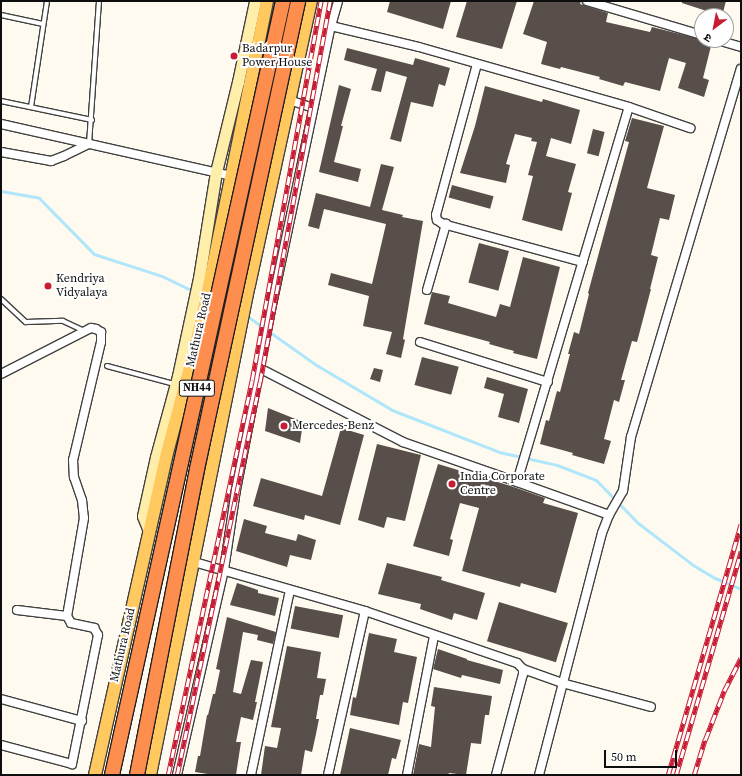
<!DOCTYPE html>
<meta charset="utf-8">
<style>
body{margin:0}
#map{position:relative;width:742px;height:776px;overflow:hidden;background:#fffaef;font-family:"Source Serif 4","Noto Sans Devanagari",serif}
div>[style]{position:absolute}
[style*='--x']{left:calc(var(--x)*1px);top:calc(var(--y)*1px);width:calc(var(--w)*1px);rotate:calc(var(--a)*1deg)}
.stream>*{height:3px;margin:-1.5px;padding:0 1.5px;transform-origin:1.5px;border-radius:1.5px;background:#b0e6fa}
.building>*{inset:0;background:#584e4a;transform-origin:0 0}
.roads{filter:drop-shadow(1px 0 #414141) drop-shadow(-1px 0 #414141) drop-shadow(0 1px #414141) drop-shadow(0 -1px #414141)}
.lane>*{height:4px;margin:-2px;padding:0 2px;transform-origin:2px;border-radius:2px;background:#fff}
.street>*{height:8px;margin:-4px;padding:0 4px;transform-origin:4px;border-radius:4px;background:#fff}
.secondary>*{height:11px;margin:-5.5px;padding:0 5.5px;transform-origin:5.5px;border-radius:5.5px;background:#ffedaa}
.primary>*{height:12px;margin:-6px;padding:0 6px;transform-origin:6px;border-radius:6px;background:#ffc95f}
.rail>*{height:4.5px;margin-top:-2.25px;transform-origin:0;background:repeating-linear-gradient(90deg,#fff 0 9px,#c81c35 0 18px);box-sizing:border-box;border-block:1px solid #c81c35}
.bridges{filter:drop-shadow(1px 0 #1f1f1f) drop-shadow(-1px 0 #1f1f1f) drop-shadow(0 1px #1f1f1f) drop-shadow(0 -1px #1f1f1f)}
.highway-bridge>*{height:14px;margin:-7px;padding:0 7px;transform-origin:7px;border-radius:7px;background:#fe8e4e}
.dots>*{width:11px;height:11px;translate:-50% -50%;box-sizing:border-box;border:2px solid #fff;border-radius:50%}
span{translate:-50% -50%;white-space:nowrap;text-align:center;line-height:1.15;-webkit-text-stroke:4px #fff;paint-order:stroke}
.shield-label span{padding:1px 3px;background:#fff;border:1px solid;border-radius:3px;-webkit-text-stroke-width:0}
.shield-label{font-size:11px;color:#0e0e0e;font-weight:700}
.poi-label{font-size:12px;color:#0e0e0e}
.left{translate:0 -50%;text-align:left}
.street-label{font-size:12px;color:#0e0e0e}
.frame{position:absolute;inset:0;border:2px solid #0e0e0e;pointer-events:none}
.north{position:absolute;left:694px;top:8px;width:40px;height:40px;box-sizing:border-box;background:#fff;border:1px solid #9f9f9f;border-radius:50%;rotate:212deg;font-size:11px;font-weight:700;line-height:16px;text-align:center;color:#0e0e0e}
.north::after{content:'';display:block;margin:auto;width:14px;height:18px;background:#c81c35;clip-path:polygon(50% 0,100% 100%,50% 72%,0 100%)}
.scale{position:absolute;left:604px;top:750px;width:73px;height:18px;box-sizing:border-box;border:2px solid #0e0e0e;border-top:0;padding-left:5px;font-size:12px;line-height:14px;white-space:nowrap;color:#0e0e0e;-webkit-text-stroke:3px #fff;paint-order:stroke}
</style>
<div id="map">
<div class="stream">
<div style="--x:1;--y:191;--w:39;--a:10"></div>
<div style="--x:39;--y:198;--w:78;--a:45.5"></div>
<div style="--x:94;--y:254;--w:71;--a:17.9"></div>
<div style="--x:162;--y:276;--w:34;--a:26"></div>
<div style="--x:247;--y:316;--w:87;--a:35.2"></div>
<div style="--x:318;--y:366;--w:86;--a:30.7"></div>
<div style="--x:392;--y:410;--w:115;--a:21.4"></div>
<div style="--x:499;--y:452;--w:59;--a:12.6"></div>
<div style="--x:557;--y:465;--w:42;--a:21"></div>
<div style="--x:596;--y:480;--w:60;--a:45.7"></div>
<div style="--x:638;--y:523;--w:69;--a:37.4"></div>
<div style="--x:693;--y:565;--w:26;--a:31"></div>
<div style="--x:715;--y:578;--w:28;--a:23"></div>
</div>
<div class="building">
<div style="clip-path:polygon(390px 1px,451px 1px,443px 29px,387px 12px)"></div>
<div style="clip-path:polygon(467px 1px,517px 1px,502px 49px,456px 37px)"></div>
<div style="clip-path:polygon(534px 1px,581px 1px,580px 4px,608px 13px,606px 22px,650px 32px,652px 27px,712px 42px,703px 78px,709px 80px,704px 97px,678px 88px,686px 63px,669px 58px,660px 91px,625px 82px,623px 86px,599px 79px,600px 77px,561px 67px,560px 69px,541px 64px,547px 42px,523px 34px)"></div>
<div style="clip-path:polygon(682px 1px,726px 1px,722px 16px,682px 3px)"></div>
<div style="clip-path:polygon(347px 48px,413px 65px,415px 58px,450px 68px,445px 86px,439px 84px,433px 107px,411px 102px,401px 142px,390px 139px,407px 77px,386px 71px,381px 92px,371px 90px,377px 69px,344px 60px)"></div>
<div style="clip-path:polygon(339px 85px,351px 89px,341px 126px,343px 126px,334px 162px,361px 169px,358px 182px,319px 172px)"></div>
<div style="clip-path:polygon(485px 86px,542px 102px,543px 99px,580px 110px,571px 144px,551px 138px,546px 156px,576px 164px,568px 192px,572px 193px,562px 231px,522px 220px,533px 176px,528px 175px,537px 142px,531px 141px,532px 138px,515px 134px,506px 164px,510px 165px,506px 183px,460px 173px,475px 126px)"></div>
<div style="clip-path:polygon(632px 118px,664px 126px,647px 188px,675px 195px,669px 220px,660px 218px,651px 255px,658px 257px,650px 289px,651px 289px,637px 342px,632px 341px,621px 380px,625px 380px,619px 402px,614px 400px,604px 439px,611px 441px,604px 464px,572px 455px,573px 453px,540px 444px,546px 420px,549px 421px,557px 391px,560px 392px,570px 354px,568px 354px,574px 332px,579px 334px,589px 294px,588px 293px,629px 142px,625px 141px)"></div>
<div style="left:593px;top:129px;width:12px;height:25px;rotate:14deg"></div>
<div style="clip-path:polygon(381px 164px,394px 167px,382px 210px,403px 215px,402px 217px,423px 221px,403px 339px,405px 340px,401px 358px,386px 354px,392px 332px,363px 326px,369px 296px,328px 285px,331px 273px,372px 284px,386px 224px,324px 209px,319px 229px,308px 226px,316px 193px,370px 207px)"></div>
<div style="left:452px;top:185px;width:43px;height:13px;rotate:15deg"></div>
<div style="left:479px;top:243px;width:31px;height:41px;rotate:15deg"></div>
<div style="clip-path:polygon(523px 257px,560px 267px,537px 359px,513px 353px,514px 351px,489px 344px,490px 342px,424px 324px,432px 292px,450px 296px,448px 303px,496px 317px,500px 304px,510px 307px)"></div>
<div style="left:422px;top:357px;width:38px;height:29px;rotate:15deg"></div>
<div style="clip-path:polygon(374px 368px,383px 370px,380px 382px,370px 379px)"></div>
<div style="clip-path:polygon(487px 377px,528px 389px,519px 423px,498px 417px,504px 394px,484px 388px)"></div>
<div style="clip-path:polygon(268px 408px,303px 422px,300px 443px,265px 431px)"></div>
<div style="clip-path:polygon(341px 428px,364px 435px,340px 525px,305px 515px,304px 520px,253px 506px,261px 478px,322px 496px)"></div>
<div style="clip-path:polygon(377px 444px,421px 455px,405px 521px,387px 517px,384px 528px,358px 520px)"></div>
<div style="clip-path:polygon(438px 464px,511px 486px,545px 498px,543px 503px,578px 513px,556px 593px,521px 583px,520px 587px,462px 571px,479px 508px,460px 503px,450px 539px,453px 540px,449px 556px,413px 546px)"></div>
<div style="clip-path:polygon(244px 519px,267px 526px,265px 533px,296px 541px,298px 534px,316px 540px,311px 560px,290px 555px,287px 567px,236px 551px)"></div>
<div style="clip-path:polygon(387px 563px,442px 577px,441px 580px,485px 593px,477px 620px,454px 613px,452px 620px,420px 609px,421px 604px,378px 594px)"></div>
<div style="clip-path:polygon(237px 583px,258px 590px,258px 593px,279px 598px,275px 616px,230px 605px)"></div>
<div style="left:499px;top:602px;width:72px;height:41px;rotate:17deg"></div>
<div style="left:295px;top:606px;width:49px;height:23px;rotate:11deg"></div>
<div style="clip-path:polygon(227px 617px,276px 632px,273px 644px,257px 640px,258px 635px,243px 632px,233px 692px,241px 694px,251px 660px,263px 662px,255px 702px,257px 702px,253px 720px,241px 717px,236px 742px,241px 742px,236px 775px,214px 775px,195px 772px,198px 756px,200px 756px,207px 715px,208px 715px,213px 694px,215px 694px,220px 670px,216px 669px)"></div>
<div style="clip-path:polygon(369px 633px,397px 639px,394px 652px,417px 657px,408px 703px,403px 702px,399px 725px,350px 715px,353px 697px,356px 698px)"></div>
<div style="clip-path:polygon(287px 646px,321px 652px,317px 678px,326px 679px,323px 695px,320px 695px,316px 719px,319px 719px,316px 734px,312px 752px,305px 750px,301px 775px,261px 775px,265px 746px,277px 748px,281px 728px,271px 727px)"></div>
<div style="clip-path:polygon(438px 649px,467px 659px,467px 660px,503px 670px,500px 684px,462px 675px,461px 678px,433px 669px)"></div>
<div style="clip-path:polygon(434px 687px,492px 696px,489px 715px,485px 715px,481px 744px,471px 743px,466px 775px,449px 773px,448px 775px,413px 775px,419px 744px,431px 747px,435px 707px,431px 706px)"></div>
<div style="clip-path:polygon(350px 728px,401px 740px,396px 759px,392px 758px,388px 775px,340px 775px)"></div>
</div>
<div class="roads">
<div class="lane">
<div style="--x:1;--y:15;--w:43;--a:12.1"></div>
<div style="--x:1;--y:101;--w:93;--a:11.8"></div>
<div style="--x:31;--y:107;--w:107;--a:-81.4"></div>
<div style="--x:89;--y:144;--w:143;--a:-86"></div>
<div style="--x:1;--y:299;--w:34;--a:43"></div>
<div style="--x:26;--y:322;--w:37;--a:-2"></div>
<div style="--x:63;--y:321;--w:23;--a:25"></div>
<div style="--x:107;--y:366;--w:69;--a:15"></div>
</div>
<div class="street">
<div style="--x:587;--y:1;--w:120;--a:16.5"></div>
<div style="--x:331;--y:26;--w:90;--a:13.4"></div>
<div style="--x:419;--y:47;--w:218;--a:15.9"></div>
<div style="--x:629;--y:107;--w:65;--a:19"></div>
<div style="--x:717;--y:40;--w:25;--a:16"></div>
<div style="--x:477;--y:64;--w:156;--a:105.2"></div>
<div style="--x:436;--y:215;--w:5;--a:79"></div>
<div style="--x:437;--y:220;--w:7;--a:34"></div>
<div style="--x:443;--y:224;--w:145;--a:15.2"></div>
<div style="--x:289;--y:100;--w:25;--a:18"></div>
<div style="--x:1;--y:124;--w:237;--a:12.7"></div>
<div style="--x:1;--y:152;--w:51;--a:10.2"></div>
<div style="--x:51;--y:161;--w:14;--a:-21"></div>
<div style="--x:64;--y:156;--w:28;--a:-26"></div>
<div style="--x:427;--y:290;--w:69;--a:-73.9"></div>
<div style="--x:420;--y:342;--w:134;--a:17.4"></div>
<div style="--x:259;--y:368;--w:162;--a:27.2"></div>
<div style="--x:403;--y:442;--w:121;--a:19.3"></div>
<div style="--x:517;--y:482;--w:391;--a:-73.4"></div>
<div style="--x:1;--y:374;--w:101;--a:-27.1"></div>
<div style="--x:91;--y:328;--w:5;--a:11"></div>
<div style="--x:96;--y:329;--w:6;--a:31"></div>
<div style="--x:101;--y:332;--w:10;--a:90"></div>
<div style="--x:101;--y:342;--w:121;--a:103.3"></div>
<div style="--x:73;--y:460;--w:17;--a:87"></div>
<div style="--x:74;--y:477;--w:24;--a:71"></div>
<div style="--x:82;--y:500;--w:18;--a:84"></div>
<div style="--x:84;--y:518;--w:99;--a:99.8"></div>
<div style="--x:67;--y:616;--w:8;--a:60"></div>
<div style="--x:71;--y:623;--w:24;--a:12"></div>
<div style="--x:94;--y:628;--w:8;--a:60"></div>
<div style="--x:98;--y:635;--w:132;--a:101.4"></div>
<div style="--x:72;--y:764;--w:73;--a:-165"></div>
<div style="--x:517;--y:482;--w:98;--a:19.7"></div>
<div style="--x:194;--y:562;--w:178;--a:16"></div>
<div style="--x:365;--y:611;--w:161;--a:18.9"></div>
<div style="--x:517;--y:663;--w:8;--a:45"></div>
<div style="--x:523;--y:669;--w:5;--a:90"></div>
<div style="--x:523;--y:674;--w:105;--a:105"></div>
<div style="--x:17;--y:610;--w:50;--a:6.8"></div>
<div style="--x:523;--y:669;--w:41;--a:19.7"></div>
<div style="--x:562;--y:683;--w:92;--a:15.1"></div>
<div style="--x:1;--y:699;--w:84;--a:15.2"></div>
<div style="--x:177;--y:775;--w:210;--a:-77.1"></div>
<div style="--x:224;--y:570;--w:81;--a:-81.5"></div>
<div style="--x:236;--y:490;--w:188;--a:-79"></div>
<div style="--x:272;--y:305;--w:285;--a:-78.1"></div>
<div style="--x:331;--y:26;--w:26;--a:-74"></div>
<div style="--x:251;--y:775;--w:189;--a:-78.1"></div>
<div style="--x:328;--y:775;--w:168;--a:-77.3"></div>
<div style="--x:407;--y:775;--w:142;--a:-79"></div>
<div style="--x:539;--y:775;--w:250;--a:-75.4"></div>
<div style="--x:602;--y:533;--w:19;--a:-69"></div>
<div style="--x:609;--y:515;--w:28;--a:-60"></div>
<div style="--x:623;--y:491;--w:55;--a:-81.6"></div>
<div style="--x:631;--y:437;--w:384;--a:-73.4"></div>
</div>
<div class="secondary">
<div style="--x:149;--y:531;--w:16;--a:-112"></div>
<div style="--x:143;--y:516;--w:60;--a:-77.6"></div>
<div style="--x:156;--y:457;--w:84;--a:-74.8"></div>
<div style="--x:178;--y:376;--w:100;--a:-77.9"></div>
<div style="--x:199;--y:278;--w:107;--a:-80.9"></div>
<div style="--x:216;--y:172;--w:93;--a:-76.3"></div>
<div style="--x:238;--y:82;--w:83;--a:-78.1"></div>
</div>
<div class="primary">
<div style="--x:95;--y:775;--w:330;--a:-77.4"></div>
<div style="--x:167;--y:453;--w:105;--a:-75"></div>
<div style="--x:194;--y:352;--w:52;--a:-76.8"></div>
<div style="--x:206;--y:301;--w:306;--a:-78.5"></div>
<div style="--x:150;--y:775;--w:500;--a:-78.6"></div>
<div style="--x:249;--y:285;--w:291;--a:-77.7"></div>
</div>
</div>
<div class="rail">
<div style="--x:168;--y:775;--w:404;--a:-78"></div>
<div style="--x:252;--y:380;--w:385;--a:-79.7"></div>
<div style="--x:177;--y:775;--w:402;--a:-78.1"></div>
<div style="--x:260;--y:382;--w:387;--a:-79.6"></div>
<div style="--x:668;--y:775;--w:261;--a:-73.8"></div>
<div style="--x:676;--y:775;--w:233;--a:-73.8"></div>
<div style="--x:694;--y:775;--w:37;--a:-73"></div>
<div style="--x:705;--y:740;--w:53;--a:-68.8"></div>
<div style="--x:724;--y:691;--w:37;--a:-63"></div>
</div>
<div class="bridges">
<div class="highway-bridge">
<div style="--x:112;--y:775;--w:793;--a:-77.54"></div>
<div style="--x:137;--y:775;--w:312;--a:-78.9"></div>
<div style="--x:197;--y:469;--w:479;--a:-77.8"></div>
</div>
</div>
<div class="dots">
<div style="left:234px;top:56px;background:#c81c35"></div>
<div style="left:48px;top:286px;background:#c81c35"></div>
<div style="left:284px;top:426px;background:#c81c35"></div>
<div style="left:452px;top:484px;background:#c81c35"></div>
</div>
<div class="shield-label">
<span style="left:197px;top:388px">NH44</span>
</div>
<div class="poi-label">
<span class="left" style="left:242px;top:56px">Badarpur<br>Power House</span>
<span class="left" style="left:56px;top:286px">Kendriya<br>Vidyalaya</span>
<span class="left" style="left:292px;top:426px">Mercedes-Benz</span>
<span class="left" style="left:460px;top:484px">India Corporate<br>Centre</span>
</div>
<div class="street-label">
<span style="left:199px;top:330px;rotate:-77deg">Mathura Road</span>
<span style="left:123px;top:645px;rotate:-77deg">Mathura Road</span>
</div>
<div class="frame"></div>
<div class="north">उ</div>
<div class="scale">50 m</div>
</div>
